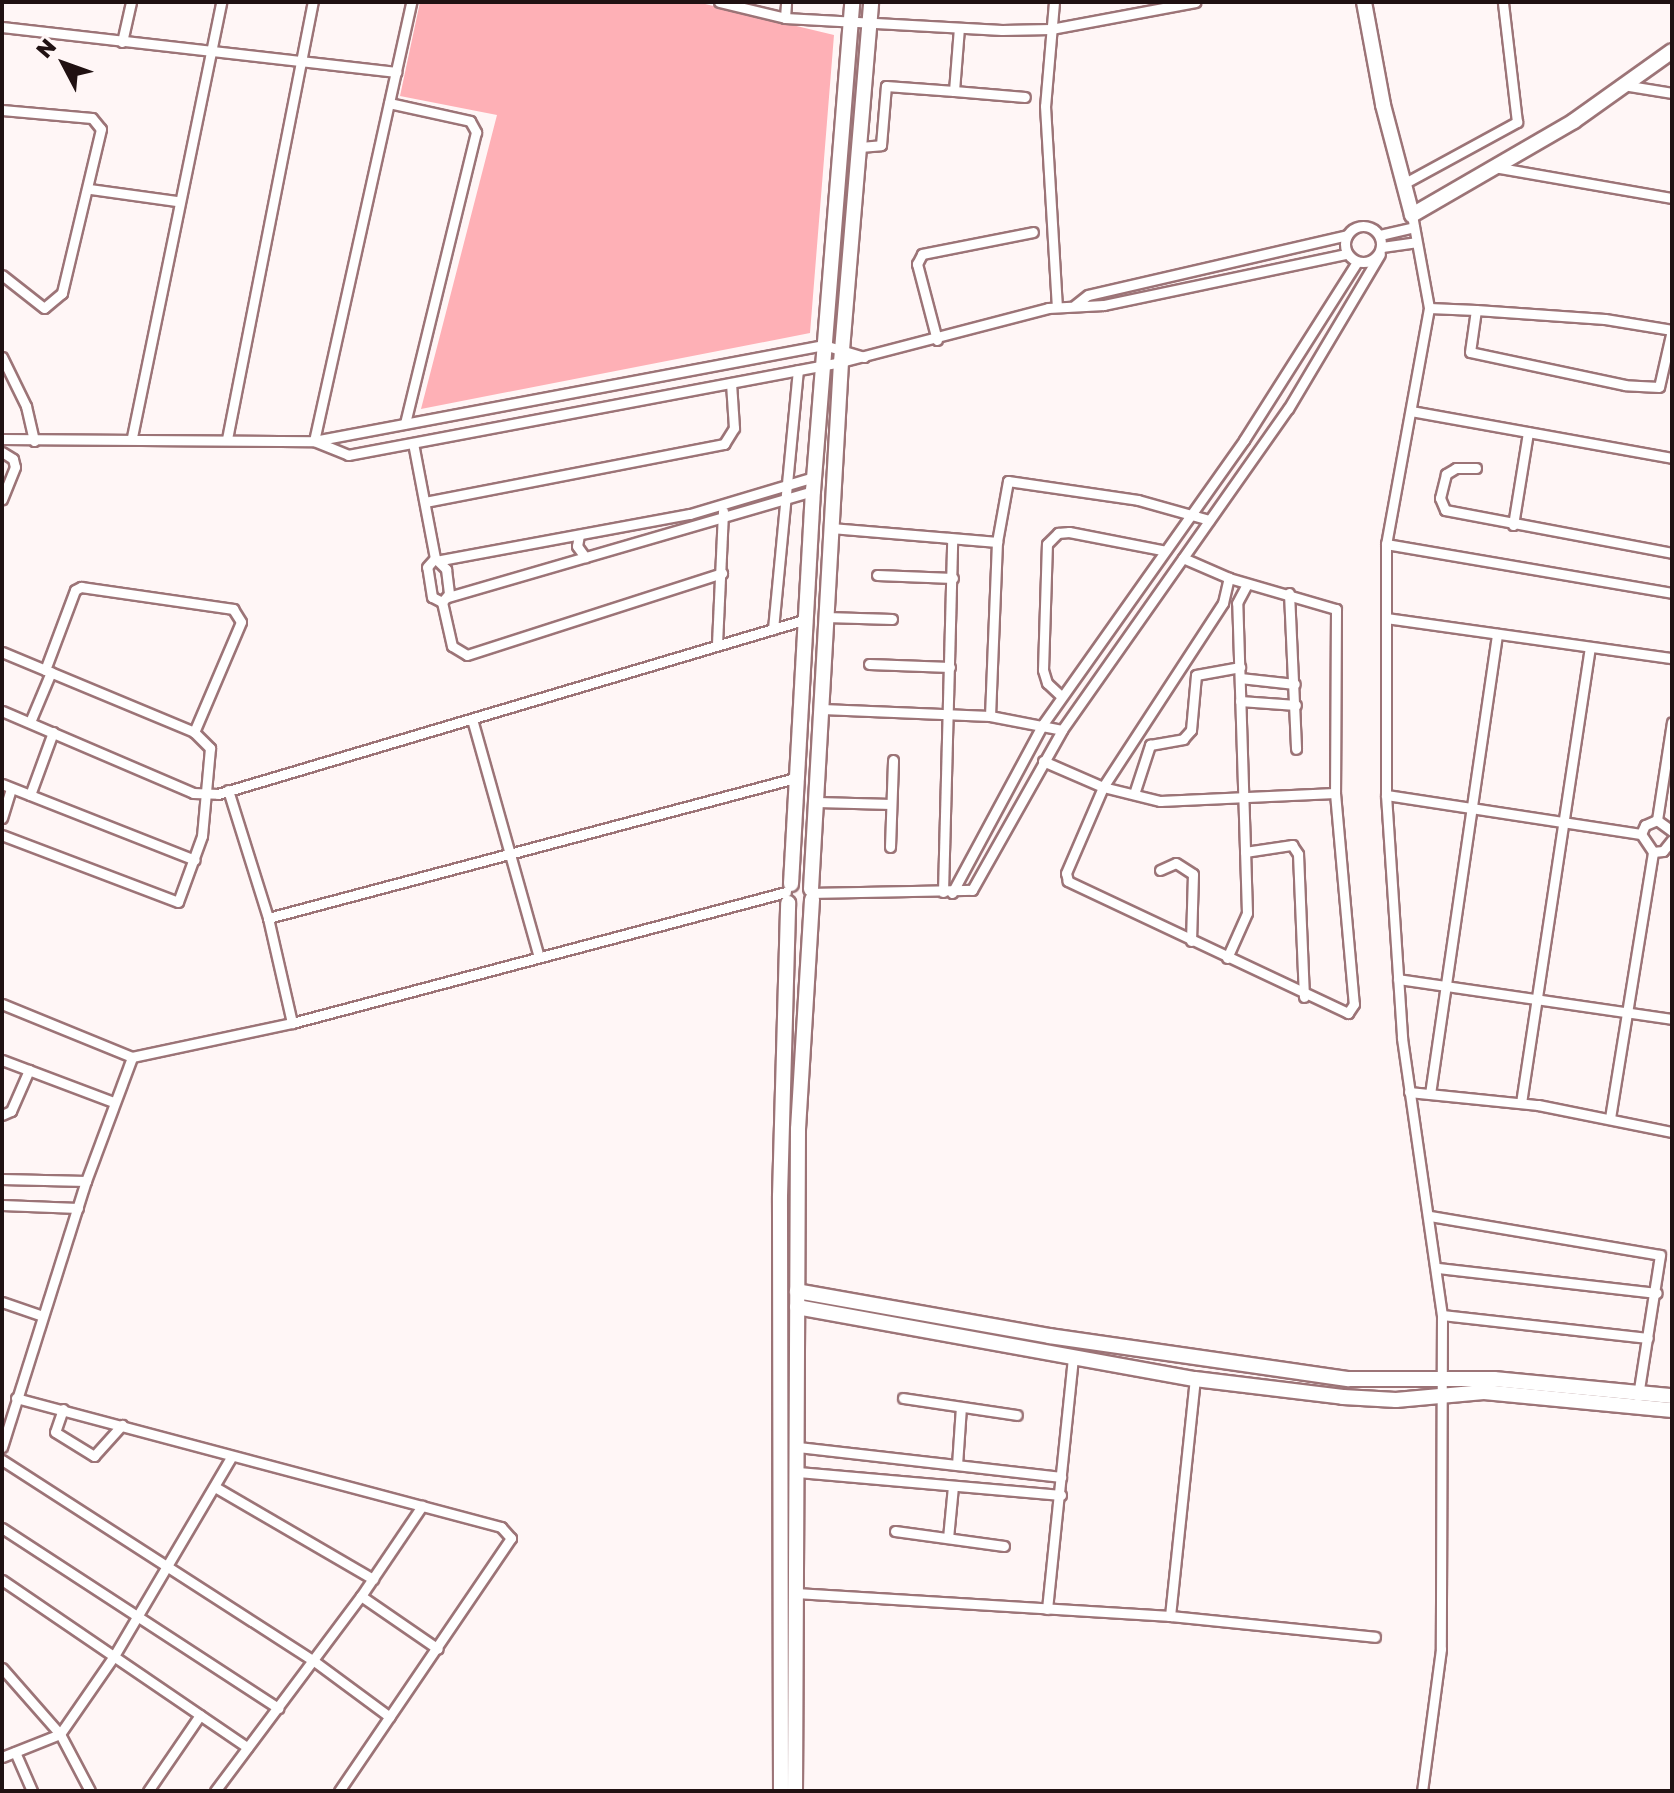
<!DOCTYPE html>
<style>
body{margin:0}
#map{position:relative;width:1674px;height:1793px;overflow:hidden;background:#fff6f6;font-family:"Golos Text",sans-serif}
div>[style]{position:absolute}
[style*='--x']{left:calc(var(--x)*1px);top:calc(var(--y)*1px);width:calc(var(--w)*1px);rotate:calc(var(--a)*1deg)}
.green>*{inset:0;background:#feb0b6}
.roads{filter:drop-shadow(2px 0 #9c7477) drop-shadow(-2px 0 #9c7477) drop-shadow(0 2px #9c7477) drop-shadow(0 -2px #9c7477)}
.street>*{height:9px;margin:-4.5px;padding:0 4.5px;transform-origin:4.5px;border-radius:4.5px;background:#fff}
.street>.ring{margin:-4.5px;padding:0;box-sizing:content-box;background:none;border:9px solid #fff;border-radius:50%}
.secondary>*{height:14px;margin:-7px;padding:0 7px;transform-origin:7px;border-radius:7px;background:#fff}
span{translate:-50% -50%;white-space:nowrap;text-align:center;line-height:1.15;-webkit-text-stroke:8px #fff6f6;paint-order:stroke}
.frame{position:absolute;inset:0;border:4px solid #201112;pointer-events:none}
.north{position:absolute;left:24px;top:24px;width:80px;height:80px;-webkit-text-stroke:6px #fff6f6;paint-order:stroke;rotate:311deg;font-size:22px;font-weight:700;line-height:32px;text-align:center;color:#201112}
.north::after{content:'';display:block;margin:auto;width:28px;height:36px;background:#201112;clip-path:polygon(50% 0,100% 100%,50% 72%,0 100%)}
</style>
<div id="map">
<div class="green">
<div style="clip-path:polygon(420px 2px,697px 2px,834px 35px,810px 333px,421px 409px,497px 115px,400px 96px)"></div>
</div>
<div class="roads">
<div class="street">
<div style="--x:719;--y:2;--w:68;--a:13.6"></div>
<div style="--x:785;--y:18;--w:217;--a:3.2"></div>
<div style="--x:1002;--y:30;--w:49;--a:-1.2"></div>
<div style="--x:1051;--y:29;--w:147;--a:-10.6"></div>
<div style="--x:1054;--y:2;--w:104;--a:94.9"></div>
<div style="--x:1045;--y:106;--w:201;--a:86.6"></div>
<div style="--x:785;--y:18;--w:16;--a:-86"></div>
<div style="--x:2;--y:27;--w:397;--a:6.5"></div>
<div style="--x:122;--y:42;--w:41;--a:-77.3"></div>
<div style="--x:1629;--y:86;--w:44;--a:9.2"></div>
<div style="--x:954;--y:91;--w:71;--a:4.8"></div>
<div style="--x:389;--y:103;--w:83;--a:12.5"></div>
<div style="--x:470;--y:121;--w:13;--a:61"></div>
<div style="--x:476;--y:132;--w:300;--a:103.7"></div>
<div style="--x:2;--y:110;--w:90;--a:5.1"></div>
<div style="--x:92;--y:118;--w:14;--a:51"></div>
<div style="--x:101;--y:129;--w:169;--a:103.4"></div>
<div style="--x:62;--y:293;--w:23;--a:140"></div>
<div style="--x:44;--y:308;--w:53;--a:-141.8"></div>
<div style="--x:860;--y:147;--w:21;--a:-5"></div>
<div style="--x:881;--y:145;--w:59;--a:-85.2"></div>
<div style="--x:886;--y:86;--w:68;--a:4.2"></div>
<div style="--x:954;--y:91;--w:63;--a:-85.5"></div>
<div style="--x:1494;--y:167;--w:181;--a:9.9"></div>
<div style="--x:1405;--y:183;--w:128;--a:-28.6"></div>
<div style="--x:1517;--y:122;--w:121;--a:-96.7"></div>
<div style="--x:90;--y:189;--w:88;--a:7.9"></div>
<div style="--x:1412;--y:215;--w:95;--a:79.6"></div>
<div style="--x:1429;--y:308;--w:240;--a:100.3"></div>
<div style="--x:1386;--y:544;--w:251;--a:90"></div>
<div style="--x:1386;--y:795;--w:244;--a:86.2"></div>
<div style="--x:1402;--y:1038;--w:280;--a:81.8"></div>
<div style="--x:1442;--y:1315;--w:334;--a:90.2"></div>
<div style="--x:1441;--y:1649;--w:143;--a:97.6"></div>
<div class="ring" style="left:1345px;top:226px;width:27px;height:27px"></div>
<div style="--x:1380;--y:235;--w:35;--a:-13"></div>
<div style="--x:1382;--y:247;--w:34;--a:-8"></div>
<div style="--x:1075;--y:305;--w:16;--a:-38"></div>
<div style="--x:1088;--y:295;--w:266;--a:-13"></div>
<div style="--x:1429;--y:308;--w:47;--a:2.4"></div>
<div style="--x:1476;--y:310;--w:129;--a:4"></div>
<div style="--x:1605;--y:319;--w:68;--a:9.3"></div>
<div style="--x:1672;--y:330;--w:58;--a:102.8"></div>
<div style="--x:1659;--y:387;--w:34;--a:-177"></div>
<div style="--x:1625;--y:385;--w:158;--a:-168"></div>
<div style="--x:1470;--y:352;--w:42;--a:-81.9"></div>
<div style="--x:937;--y:340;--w:79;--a:-104.7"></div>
<div style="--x:917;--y:264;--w:11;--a:-63"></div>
<div style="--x:922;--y:254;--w:113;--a:-11.2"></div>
<div style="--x:2;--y:357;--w:55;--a:63.9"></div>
<div style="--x:26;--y:406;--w:36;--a:77"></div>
<div style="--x:1411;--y:411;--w:265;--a:10.2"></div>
<div style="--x:132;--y:437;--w:444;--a:-78.4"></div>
<div style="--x:2;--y:439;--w:312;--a:0.4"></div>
<div style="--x:314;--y:441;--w:519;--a:-10.66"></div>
<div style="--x:824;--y:345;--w:42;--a:16.7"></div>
<div style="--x:227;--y:439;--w:445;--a:-78.9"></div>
<div style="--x:314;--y:441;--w:37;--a:22"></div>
<div style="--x:348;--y:455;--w:502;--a:-10.68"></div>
<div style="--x:841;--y:362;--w:214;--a:-14.6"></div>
<div style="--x:1048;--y:308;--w:56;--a:-3.1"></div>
<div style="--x:1104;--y:305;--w:248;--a:-11.9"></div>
<div style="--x:314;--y:441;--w:450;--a:-77.5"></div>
<div style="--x:413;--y:443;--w:117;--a:79.2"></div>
<div style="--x:2;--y:452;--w:13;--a:32"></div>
<div style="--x:13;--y:459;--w:8;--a:76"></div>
<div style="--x:15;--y:467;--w:35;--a:112"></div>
<div style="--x:1476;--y:468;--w:20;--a:180"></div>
<div style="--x:1456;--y:468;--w:12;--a:149"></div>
<div style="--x:1446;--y:474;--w:25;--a:104"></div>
<div style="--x:1440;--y:498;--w:13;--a:67"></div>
<div style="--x:1445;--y:510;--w:231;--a:10.7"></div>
<div style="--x:425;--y:502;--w:305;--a:-11"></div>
<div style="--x:724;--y:444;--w:19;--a:-58"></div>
<div style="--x:734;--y:428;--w:45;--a:-93.8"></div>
<div style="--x:1513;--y:525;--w:94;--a:-80.8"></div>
<div style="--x:831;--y:528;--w:167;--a:4.8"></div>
<div style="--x:579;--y:535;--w:11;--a:100"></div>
<div style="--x:577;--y:546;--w:14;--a:54"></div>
<div style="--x:1386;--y:544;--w:290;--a:9.7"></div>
<div style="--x:435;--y:558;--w:16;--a:45"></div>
<div style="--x:446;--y:569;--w:25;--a:83"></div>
<div style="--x:449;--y:594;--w:11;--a:131"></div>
<div style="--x:442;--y:602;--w:11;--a:-153"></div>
<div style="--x:432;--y:597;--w:30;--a:-99"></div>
<div style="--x:427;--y:567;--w:12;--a:-48"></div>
<div style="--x:1183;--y:558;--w:50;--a:23.5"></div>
<div style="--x:441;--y:560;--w:253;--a:-10.5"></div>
<div style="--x:690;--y:514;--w:129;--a:-16.6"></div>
<div style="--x:877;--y:575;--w:76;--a:2.3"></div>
<div style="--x:1229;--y:578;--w:111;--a:16.2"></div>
<div style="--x:1336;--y:609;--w:184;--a:90.3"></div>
<div style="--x:1335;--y:793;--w:212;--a:84.9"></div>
<div style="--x:1354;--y:1004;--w:11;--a:124"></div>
<div style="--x:1348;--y:1013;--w:310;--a:-154.8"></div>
<div style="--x:1068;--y:881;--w:8;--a:-104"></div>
<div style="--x:1066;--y:873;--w:94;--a:-66.7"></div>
<div style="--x:1103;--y:787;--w:220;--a:-56.9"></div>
<div style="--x:1223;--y:603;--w:26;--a:-77"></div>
<div style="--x:1289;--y:593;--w:156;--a:87.4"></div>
<div style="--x:448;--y:597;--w:380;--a:-16.2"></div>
<div style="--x:442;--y:602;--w:45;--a:77.2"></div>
<div style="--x:452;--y:646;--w:17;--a:31"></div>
<div style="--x:467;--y:655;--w:268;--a:-17.8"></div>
<div style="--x:826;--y:617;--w:66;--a:1.7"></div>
<div style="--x:1386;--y:618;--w:289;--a:8"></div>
<div style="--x:773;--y:629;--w:260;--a:-84.5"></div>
<div style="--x:717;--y:644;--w:133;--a:-87.4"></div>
<div style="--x:2;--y:652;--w:208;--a:22.6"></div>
<div style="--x:194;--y:732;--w:23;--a:45"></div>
<div style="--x:210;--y:748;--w:88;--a:95.2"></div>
<div style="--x:202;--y:836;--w:70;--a:110"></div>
<div style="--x:178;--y:902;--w:188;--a:-159.2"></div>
<div style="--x:869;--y:664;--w:81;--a:2.1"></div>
<div style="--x:45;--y:670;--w:85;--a:-69.4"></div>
<div style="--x:75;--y:590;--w:7;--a:-27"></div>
<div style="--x:81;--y:587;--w:154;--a:8.2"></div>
<div style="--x:233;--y:609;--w:15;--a:58"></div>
<div style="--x:241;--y:622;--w:120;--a:113.1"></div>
<div style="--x:1240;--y:678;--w:55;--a:6.2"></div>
<div style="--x:1061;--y:696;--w:19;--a:-137"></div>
<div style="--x:1047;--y:683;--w:14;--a:-107"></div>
<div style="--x:1043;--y:670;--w:126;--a:-88.2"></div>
<div style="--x:1047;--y:544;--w:16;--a:-45"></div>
<div style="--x:1058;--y:533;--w:11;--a:-5"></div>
<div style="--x:1069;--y:532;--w:95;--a:11"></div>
<div style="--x:1240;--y:701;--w:56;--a:4.1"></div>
<div style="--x:822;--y:709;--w:168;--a:2.4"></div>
<div style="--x:990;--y:716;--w:73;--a:11"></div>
<div style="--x:2;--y:711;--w:208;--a:23.2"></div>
<div style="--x:193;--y:793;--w:25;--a:2"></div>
<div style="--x:218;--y:794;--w:614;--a:-16.55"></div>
<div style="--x:990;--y:716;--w:174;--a:-87.7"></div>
<div style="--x:997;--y:542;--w:62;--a:-79.8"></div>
<div style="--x:1008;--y:481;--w:131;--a:8.3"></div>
<div style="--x:1138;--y:500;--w:74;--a:15.7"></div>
<div style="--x:472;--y:719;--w:247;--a:74.3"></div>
<div style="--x:30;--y:722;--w:54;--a:-67.2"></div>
<div style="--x:1043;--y:761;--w:65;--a:23.4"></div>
<div style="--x:1103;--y:787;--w:59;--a:13.8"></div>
<div style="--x:1160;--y:801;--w:175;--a:-2.6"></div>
<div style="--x:2;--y:784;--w:207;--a:21.5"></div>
<div style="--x:228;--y:790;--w:134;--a:72.6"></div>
<div style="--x:268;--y:918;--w:108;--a:77.1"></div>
<div style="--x:1134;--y:794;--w:52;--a:-71.9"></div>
<div style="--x:1150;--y:745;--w:34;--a:-10"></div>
<div style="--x:1183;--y:739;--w:12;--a:-48"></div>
<div style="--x:1191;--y:730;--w:55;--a:-84.8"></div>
<div style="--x:1196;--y:675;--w:45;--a:-10.3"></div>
<div style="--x:30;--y:795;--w:67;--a:-69.9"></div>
<div style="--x:1386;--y:795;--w:258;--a:8.7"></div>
<div style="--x:817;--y:802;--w:74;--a:1.5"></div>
<div style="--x:2;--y:818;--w:31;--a:-73"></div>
<div style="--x:1657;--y:820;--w:99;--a:-81.3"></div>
<div style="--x:1672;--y:831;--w:19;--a:-144"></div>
<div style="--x:1657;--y:820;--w:13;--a:157"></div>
<div style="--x:1645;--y:825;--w:10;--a:114"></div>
<div style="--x:1641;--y:834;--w:22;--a:56"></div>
<div style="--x:1653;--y:852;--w:10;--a:-6"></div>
<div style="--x:1663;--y:851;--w:14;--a:-51"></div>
<div style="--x:890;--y:847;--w:87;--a:-88"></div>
<div style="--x:1245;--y:852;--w:48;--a:-8.5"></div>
<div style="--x:1292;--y:845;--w:11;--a:56"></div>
<div style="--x:1298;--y:854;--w:143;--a:87.6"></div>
<div style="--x:1160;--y:870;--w:17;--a:-24"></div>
<div style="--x:1176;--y:863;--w:20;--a:33"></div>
<div style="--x:1193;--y:874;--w:67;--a:91.7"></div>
<div style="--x:943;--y:892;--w:353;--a:-88.5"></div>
<div style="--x:813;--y:893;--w:159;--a:-1.1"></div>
<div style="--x:972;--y:890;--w:184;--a:-60.6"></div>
<div style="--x:1062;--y:730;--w:393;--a:-54.9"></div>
<div style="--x:1288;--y:409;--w:180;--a:-59.3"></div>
<div style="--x:952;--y:893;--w:192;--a:-61.7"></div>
<div style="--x:1043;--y:724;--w:348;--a:-54.7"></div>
<div style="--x:1244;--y:440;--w:211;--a:-57.6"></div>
<div style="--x:268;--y:918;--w:549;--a:-14.87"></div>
<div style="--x:1227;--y:958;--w:49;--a:-66"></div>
<div style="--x:1247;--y:913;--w:310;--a:-91.8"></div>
<div style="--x:1237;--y:603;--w:21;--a:-62"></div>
<div style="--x:1398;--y:979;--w:277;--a:8.3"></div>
<div style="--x:2;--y:1004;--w:140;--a:22.2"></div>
<div style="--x:132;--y:1057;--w:164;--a:-12"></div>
<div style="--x:292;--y:1023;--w:511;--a:-14.85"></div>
<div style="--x:2;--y:1060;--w:119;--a:20.7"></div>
<div style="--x:1409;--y:1092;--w:130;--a:5.8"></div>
<div style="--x:1538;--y:1105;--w:137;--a:11.4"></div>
<div style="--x:1430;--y:1094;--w:465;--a:-81.7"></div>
<div style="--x:1521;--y:1103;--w:459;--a:-81.4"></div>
<div style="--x:2;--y:1115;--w:10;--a:-24"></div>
<div style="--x:11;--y:1111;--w:45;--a:-66.3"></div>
<div style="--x:1610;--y:1118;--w:269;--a:-80.8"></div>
<div style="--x:2;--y:1179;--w:84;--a:1.4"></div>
<div style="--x:2;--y:1205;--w:76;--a:2.3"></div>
<div style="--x:1430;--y:1216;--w:233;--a:9.6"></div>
<div style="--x:1660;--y:1255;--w:143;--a:98.9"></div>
<div style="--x:1438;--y:1268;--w:220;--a:6.5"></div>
<div style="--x:2;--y:1302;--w:43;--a:18.9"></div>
<div style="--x:1442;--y:1315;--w:207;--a:6.4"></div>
<div style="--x:16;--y:1398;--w:502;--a:14.89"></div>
<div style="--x:501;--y:1527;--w:15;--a:48"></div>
<div style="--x:511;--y:1538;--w:306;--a:124.2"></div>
<div style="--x:903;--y:1398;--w:115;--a:8.5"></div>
<div style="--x:63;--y:1409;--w:24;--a:109"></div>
<div style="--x:55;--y:1432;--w:46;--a:31.6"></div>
<div style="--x:94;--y:1456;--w:42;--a:-47.9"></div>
<div style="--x:2;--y:1447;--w:279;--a:-72.5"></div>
<div style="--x:86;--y:1181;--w:132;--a:-69.6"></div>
<div style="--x:798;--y:1447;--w:265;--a:6.5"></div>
<div style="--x:2;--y:1460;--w:371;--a:32.8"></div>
<div style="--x:314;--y:1661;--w:94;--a:36.4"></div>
<div style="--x:957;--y:1465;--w:58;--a:-86.1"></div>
<div style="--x:798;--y:1472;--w:264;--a:5"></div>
<div style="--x:215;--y:1487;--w:183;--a:30.2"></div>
<div style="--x:2;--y:1528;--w:330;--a:33.1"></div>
<div style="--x:895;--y:1531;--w:110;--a:7.8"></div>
<div style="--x:948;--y:1538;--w:52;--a:-84.5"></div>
<div style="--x:2;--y:1580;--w:297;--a:34.3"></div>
<div style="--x:796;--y:1593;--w:375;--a:3.5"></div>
<div style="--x:1170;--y:1616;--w:206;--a:5.8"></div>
<div style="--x:361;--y:1596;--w:93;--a:34.5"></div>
<div style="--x:1047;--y:1609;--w:252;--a:-84.1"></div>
<div style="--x:1170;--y:1616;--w:238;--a:-84"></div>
<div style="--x:2;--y:1668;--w:88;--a:48.7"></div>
<div style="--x:60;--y:1734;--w:64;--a:62.2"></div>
<div style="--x:15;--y:1752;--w:43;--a:66.4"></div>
<div style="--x:2;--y:1757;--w:62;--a:-21.6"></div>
<div style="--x:60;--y:1734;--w:95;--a:-55.3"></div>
<div style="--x:114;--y:1656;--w:232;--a:-59.5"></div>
<div style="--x:148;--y:1791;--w:92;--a:-55.6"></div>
<div style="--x:215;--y:1791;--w:244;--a:-53.2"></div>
<div style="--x:361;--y:1596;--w:109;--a:-55.9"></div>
</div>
<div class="secondary">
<div style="--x:1364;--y:2;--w:105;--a:79.5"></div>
<div style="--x:1383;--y:105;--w:114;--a:75.2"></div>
<div style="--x:1412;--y:215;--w:187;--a:-30.1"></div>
<div style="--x:1574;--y:121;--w:120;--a:-35.5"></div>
<div style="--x:791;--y:884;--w:394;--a:-86.8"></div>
<div style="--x:813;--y:491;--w:491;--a:-85.4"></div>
<div style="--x:811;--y:889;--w:528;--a:-86.74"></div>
<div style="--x:841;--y:362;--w:361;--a:-85.2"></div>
<div style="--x:797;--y:1291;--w:256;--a:10.1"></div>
<div style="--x:1049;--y:1336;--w:303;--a:8.2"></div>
<div style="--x:1349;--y:1379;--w:145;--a:0"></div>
<div style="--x:1494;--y:1379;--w:179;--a:5.5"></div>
<div style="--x:797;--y:1307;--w:404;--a:10.3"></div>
<div style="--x:1195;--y:1379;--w:149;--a:6.9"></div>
<div style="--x:1343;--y:1397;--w:53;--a:3.2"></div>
<div style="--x:1396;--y:1400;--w:88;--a:-5.2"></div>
<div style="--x:1484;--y:1392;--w:189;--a:5.5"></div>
<div style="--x:781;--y:1791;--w:595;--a:-90.1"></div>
<div style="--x:780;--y:1196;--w:293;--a:-88.4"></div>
<div style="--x:795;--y:1791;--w:662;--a:-89.74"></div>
<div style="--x:798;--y:1129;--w:230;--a:-86.5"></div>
</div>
</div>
<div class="frame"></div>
<div class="north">N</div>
</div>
